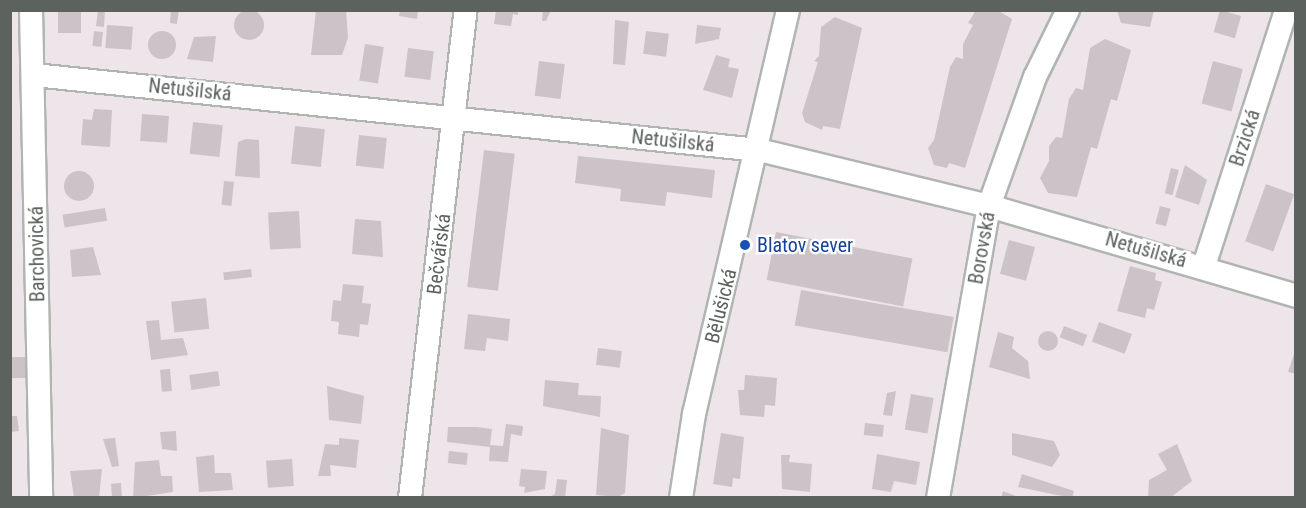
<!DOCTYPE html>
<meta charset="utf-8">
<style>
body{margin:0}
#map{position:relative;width:1306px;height:508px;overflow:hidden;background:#ede5ea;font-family:"Roboto Condensed",sans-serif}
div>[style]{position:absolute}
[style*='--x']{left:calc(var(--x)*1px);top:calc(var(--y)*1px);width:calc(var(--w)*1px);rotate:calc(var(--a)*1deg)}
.building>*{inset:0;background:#cbc3c8;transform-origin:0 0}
.round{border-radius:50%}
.roads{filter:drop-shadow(2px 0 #b0b5b1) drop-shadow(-2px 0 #b0b5b1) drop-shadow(0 2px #b0b5b1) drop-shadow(0 -2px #b0b5b1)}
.street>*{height:22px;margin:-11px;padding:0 11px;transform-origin:11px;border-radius:11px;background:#fff}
.dots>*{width:16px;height:16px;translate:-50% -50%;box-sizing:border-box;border:3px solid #fff;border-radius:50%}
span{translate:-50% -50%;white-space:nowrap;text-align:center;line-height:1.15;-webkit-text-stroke:4.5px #fff;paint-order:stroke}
.street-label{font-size:20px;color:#5c635e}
.transit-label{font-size:20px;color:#164399}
.left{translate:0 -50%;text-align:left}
.frame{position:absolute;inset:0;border:12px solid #5c635e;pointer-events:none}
</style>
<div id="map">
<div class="building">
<div class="round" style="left:234px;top:10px;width:30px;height:30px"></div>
<div style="left:58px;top:10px;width:23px;height:23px"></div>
<div style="clip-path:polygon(98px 10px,105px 10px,104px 27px,96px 26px)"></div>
<div style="clip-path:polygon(171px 10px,179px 10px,177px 24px,170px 23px)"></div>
<div style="clip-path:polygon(316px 10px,346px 10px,348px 38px,342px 55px,311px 55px)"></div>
<div style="clip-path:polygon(400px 10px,418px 10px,417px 19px,399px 16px)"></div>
<div style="clip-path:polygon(496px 10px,518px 10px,518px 15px,513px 14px,511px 26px,494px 24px)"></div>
<div style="clip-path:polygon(543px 10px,551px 10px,546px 21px,542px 21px)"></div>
<div style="clip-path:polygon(976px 10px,997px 10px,1012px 19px,965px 168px,949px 163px,947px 168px,934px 165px,928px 148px,934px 140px,950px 67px,956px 57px,963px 59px,963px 44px,973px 25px,968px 23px)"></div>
<div style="clip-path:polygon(1117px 10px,1154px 10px,1150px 27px,1121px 23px)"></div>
<div style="left:1220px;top:10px;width:22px;height:23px;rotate:16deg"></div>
<div style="clip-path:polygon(835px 17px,862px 28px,840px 129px,823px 126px,822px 130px,805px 122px,802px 113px,818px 62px,814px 61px,819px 56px,821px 27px)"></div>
<div style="clip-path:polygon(615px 20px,629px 22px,625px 65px,613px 64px)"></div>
<div style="left:107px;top:25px;width:26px;height:23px;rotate:4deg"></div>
<div style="clip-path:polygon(697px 25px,721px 28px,719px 39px,695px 44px)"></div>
<div style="left:94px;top:31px;width:9px;height:15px;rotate:6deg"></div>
<div style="left:646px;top:31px;width:23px;height:23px;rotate:7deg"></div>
<div class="round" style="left:148px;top:31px;width:28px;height:28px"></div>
<div style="clip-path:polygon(216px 36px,213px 62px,187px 59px,194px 37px)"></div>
<div style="clip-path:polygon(1105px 39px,1131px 50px,1117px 101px,1111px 99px,1097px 149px,1091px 147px,1077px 197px,1048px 193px,1040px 178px,1049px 161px,1049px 146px,1056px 137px,1062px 138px,1069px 99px,1076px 88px,1083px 90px,1090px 48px)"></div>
<div style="left:365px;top:44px;width:19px;height:37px;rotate:9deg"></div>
<div style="left:408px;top:48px;width:26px;height:29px;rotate:7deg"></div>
<div style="clip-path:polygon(716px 55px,730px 59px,728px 67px,739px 69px,732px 98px,703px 90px)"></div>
<div style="left:539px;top:61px;width:26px;height:35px;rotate:7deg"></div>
<div style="left:1213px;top:61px;width:31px;height:44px;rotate:15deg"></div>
<div style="clip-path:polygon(94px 109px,112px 110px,110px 147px,81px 145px,83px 119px,92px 120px)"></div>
<div style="left:142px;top:114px;width:27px;height:27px;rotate:4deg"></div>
<div style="left:193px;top:122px;width:30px;height:32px;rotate:6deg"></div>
<div style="left:295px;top:126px;width:30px;height:38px;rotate:6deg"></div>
<div style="left:359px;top:135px;width:28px;height:31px;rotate:6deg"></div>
<div style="clip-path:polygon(246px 139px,259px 140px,260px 178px,235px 176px,238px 142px)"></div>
<div style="left:484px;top:150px;width:31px;height:138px;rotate:7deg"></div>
<div style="clip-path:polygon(578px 156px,715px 170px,712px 198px,667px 192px,665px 206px,620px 201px,621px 189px,575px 183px)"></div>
<div style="clip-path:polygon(1185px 165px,1207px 180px,1199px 205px,1175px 197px)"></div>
<div style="left:1171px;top:168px;width:8px;height:26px;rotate:14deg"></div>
<div class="round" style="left:64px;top:171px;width:30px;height:30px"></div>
<div style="left:224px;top:181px;width:10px;height:24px;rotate:6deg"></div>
<div style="left:1266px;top:184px;width:30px;height:61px;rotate:20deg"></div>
<div style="left:1160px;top:206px;width:11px;height:18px;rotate:15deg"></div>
<div style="left:105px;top:208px;width:13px;height:43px;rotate:81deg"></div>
<div style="left:299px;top:211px;width:37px;height:31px;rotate:87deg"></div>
<div style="clip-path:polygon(355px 219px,381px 221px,383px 257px,352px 254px)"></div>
<div style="left:776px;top:232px;width:139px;height:49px;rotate:11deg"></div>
<div style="left:1009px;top:240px;width:27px;height:35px;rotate:15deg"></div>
<div style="clip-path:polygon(93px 247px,101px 275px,72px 277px,70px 250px)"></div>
<div style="clip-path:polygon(1130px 266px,1156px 273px,1155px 280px,1162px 282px,1154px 310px,1147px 308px,1145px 318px,1117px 311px)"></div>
<div style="left:251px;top:269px;width:8px;height:28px;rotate:83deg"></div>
<div style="clip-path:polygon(343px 284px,364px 286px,362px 303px,371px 304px,368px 325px,360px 324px,359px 337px,338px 334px,339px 322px,331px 321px,333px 300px,341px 301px)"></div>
<div style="left:801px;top:290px;width:155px;height:36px;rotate:10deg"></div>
<div style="left:206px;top:298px;width:31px;height:35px;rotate:84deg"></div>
<div style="clip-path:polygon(468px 314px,510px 319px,508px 341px,487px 338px,485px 351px,464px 349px)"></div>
<div style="clip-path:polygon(159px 320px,161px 340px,183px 338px,188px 355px,151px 360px,146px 321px)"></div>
<div style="left:1099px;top:322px;width:35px;height:21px;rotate:20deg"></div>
<div style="left:1064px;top:326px;width:25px;height:12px;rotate:21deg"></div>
<div class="round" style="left:1038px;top:331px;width:20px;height:20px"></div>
<div style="clip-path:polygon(998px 332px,1014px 337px,1012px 348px,1028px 361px,1030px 379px,989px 367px)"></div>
<div style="left:598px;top:348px;width:24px;height:17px;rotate:7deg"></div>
<div style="clip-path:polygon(1294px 354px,1296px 355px,1296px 374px,1288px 372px)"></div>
<div style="left:10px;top:357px;width:16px;height:21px"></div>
<div style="left:170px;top:369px;width:22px;height:10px;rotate:85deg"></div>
<div style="left:218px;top:371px;width:15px;height:29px;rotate:82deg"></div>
<div style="clip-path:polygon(745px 375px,777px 378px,775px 406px,765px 405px,764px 417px,740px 415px,738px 390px,744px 390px)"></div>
<div style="clip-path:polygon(545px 380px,579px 383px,578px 395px,601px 396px,600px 417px,543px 406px)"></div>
<div style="clip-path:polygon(327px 386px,364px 396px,361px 424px,329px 420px)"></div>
<div style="clip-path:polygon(896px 391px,892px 416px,883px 415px,887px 393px)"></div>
<div style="left:911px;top:394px;width:23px;height:36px;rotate:10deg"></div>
<div style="clip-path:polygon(10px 416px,17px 416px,19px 431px,10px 432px)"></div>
<div style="left:865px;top:423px;width:19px;height:12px;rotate:6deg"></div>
<div style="clip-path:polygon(506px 424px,523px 426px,522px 436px,511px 434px,508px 462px,489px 461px,490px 447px,447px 442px,448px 427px,477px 427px,492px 429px,490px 445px,503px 446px)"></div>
<div style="clip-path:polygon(601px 428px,629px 435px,625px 493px,618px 497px,596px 495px)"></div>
<div style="clip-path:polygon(176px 431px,177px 451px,162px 449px,160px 432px)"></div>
<div style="clip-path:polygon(721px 433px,744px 437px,740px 479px,733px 478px,732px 487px,713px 484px)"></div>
<div style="clip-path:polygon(1012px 433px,1054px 441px,1060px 455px,1052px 467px,1012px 455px)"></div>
<div style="clip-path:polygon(115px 438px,119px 466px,112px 467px,103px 439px)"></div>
<div style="clip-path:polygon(339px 438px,359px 440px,356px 468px,330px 465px,331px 476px,318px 476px,325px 444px,339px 445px)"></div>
<div style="clip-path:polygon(1177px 444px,1192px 481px,1170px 498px,1148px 498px,1149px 480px,1167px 470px,1158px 454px)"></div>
<div style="left:449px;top:451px;width:19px;height:12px;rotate:6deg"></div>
<div style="clip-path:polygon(877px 454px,920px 462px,916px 485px,894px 481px,891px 492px,872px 489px)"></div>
<div style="clip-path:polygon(214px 455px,215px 473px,231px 473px,233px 490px,199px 492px,196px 457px)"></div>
<div style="clip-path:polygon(781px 455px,790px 455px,789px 462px,812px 464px,810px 492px,782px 489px)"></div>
<div style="left:292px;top:459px;width:27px;height:26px;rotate:86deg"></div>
<div style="clip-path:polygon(159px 460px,161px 476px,172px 476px,173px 492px,133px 498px,135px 462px)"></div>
<div style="clip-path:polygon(102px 469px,99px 498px,74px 498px,70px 471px)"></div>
<div style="clip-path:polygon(521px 469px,547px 471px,545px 489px,524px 493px,525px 487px,519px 486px)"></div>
<div style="clip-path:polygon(1022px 474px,1074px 491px,1072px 498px,1018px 487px)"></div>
<div style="clip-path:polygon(557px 479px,567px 480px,565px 498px,548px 498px,555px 494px)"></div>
<div style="left:121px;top:483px;width:15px;height:10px;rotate:86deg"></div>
<div style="clip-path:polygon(1003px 491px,1016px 496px,1016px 498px,1001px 498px)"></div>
</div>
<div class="roads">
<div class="street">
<div style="--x:31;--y:10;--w:488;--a:88.8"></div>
<div style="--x:34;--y:75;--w:729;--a:5.91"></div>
<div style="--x:759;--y:150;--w:237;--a:13.7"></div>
<div style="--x:989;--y:206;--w:320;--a:16.3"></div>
<div style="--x:1204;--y:266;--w:269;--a:-72.2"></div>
<div style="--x:410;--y:498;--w:491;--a:-83.5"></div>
<div style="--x:681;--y:498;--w:85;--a:-81.2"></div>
<div style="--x:694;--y:414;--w:415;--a:-76.9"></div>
<div style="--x:938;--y:498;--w:296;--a:-80.1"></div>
<div style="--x:989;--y:206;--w:137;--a:-70.4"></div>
<div style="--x:1035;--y:77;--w:75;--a:-63.8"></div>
</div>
</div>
<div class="dots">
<div style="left:745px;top:245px;background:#1a4fb4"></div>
</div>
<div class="street-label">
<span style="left:190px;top:90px;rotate:6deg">Netušilská</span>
<span style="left:1245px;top:138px;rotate:-72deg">Brzická</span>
<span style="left:673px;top:141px;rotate:6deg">Netušilská</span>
<span style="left:982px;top:248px;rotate:-80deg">Borovská</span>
<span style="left:1146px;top:250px;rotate:16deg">Netušilská</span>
<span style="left:37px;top:254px;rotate:-91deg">Barchovická</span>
<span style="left:439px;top:254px;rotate:-83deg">Bečvářská</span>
<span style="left:721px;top:306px;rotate:-76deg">Bělušická</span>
</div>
<div class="transit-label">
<span class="left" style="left:757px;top:245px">Blatov sever</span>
</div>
<div class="frame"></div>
</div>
